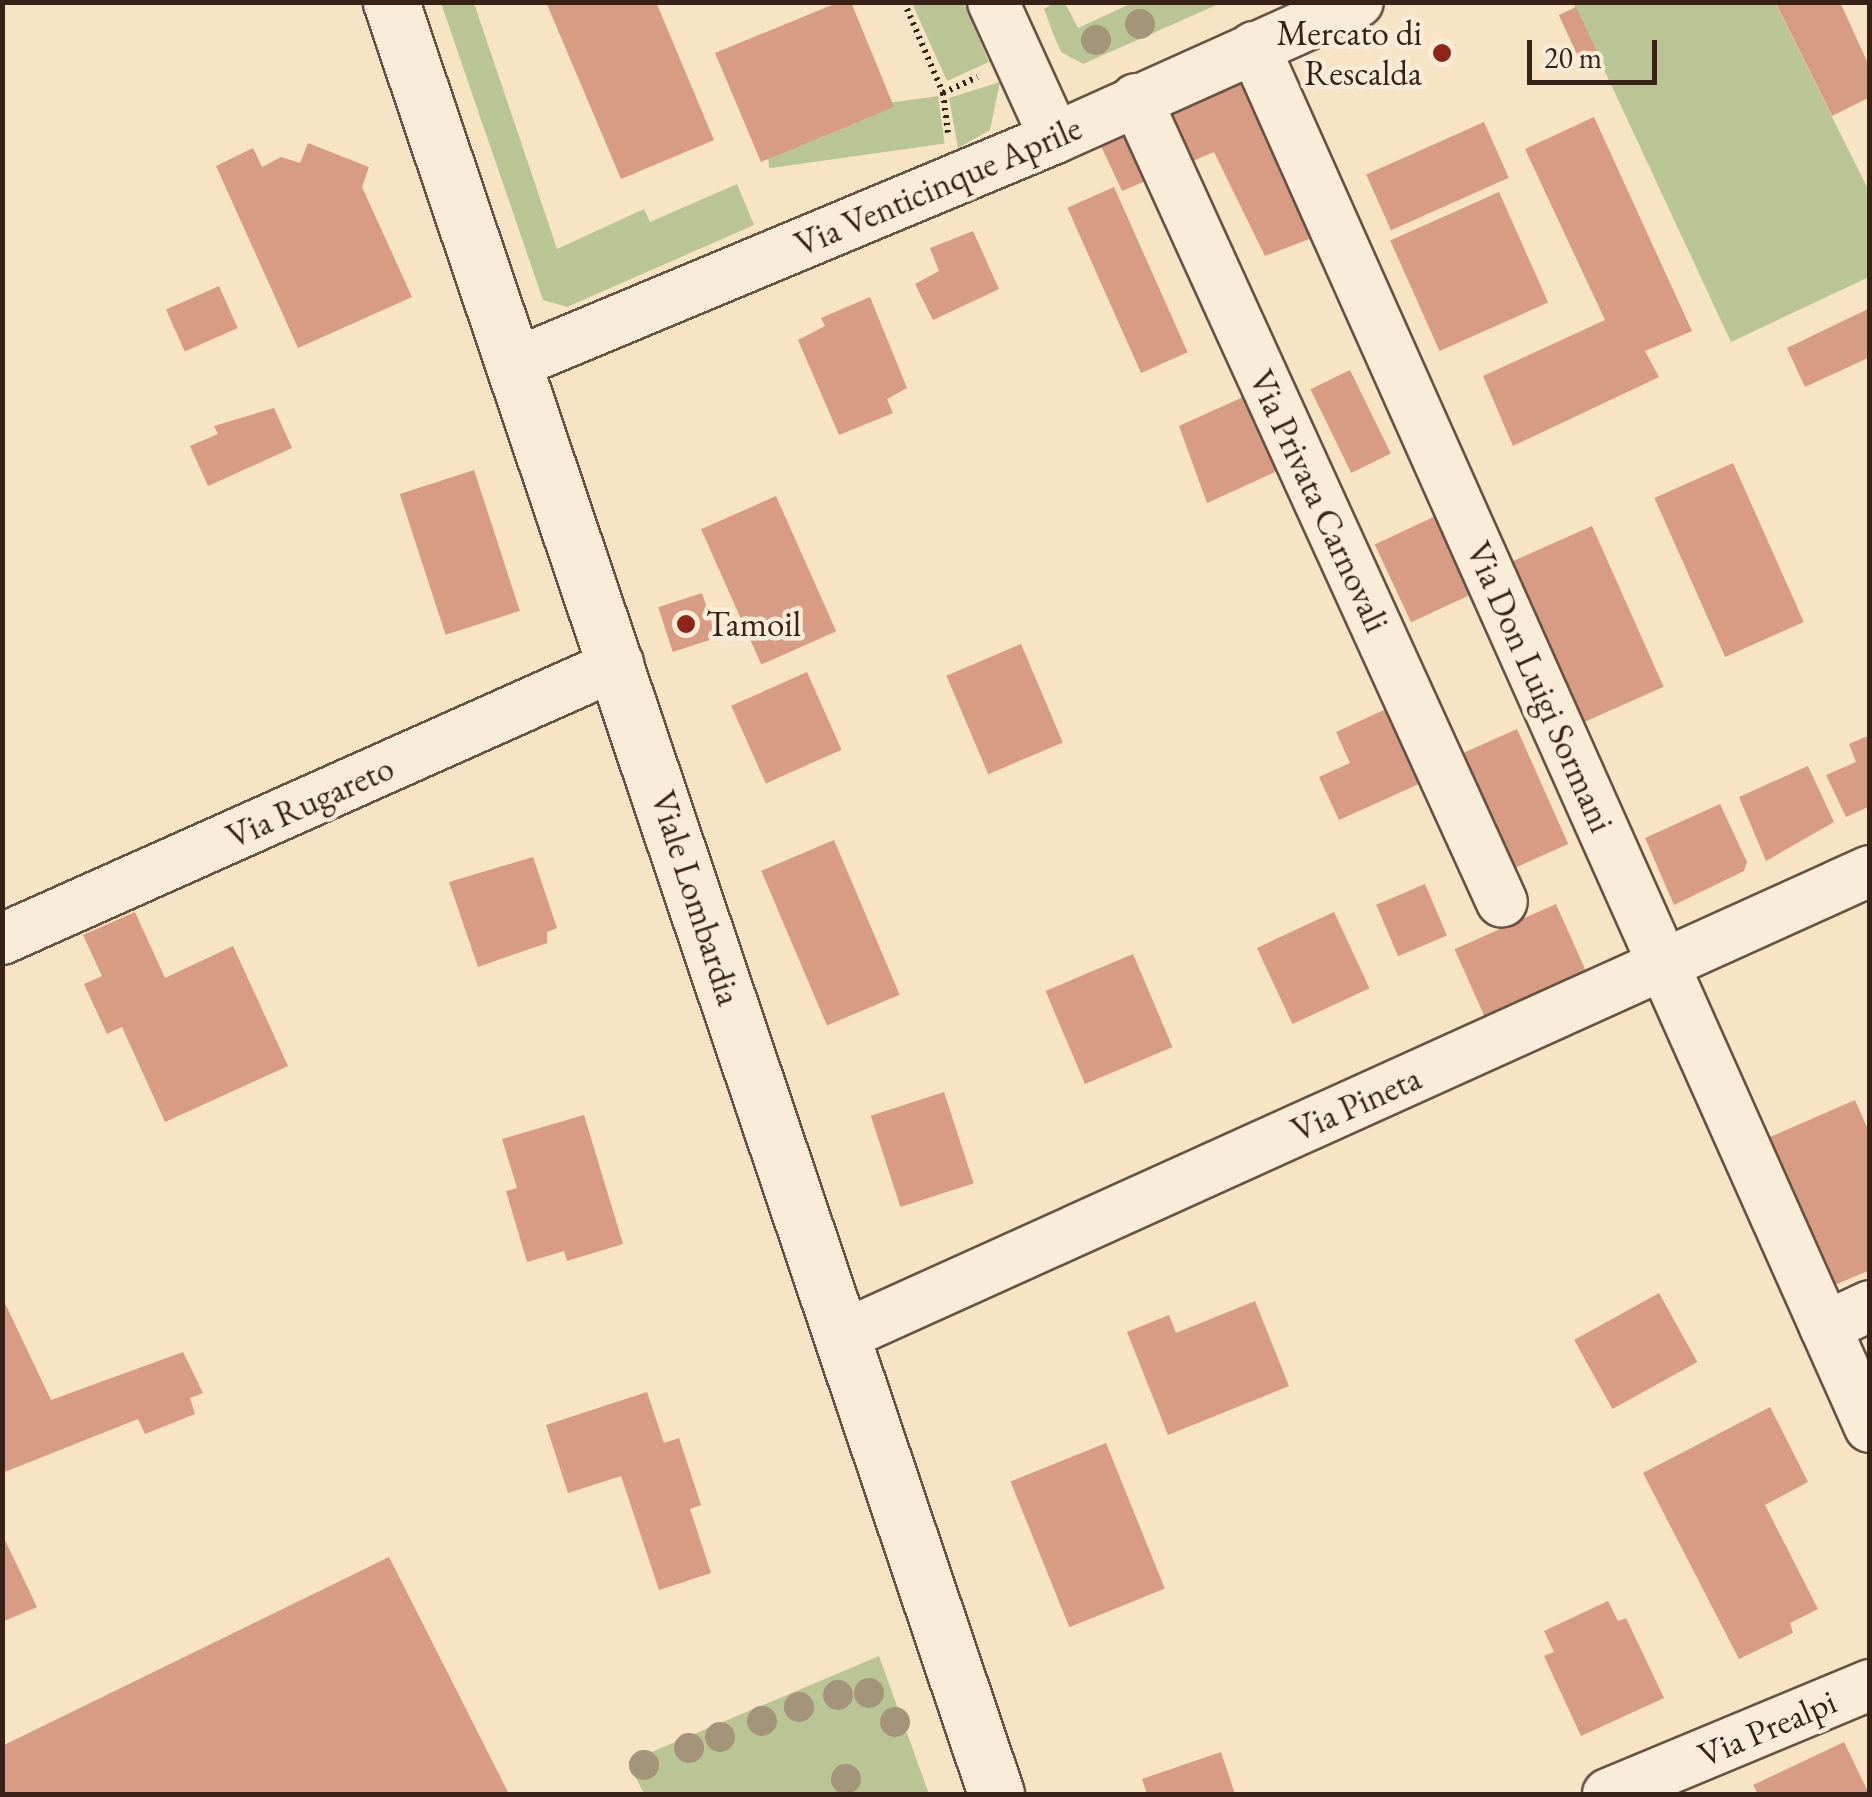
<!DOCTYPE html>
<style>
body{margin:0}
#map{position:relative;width:1872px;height:1797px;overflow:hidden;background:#f6e4c5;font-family:"EB Garamond",serif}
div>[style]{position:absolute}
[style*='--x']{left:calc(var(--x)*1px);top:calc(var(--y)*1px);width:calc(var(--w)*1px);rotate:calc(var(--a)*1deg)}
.green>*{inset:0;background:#bac596;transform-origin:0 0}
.building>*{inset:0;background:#d89b83;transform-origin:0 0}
.path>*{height:6px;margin-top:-3px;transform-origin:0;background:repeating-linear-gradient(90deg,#382215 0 2.5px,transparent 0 7.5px)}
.roads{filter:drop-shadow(2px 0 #685241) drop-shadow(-2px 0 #685241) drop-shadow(0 2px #685241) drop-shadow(0 -2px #685241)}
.minor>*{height:50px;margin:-25px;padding:0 25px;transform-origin:25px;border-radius:25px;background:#f9edd9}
.tertiary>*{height:55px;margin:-27.5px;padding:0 27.5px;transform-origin:27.5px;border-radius:27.5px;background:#f9edd9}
.trees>*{width:30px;height:30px;margin:-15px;border-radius:50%;background:#a3947a}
.dots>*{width:28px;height:28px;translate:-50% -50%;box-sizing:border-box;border:5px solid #f9edd9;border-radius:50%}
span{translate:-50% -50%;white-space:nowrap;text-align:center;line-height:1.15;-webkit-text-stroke:9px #f9edd9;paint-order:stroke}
.poi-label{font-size:35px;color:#382215}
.right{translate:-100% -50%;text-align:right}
.left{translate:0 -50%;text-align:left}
.street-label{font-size:35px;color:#382215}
.frame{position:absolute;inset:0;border:5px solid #382215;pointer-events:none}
.scale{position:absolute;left:1527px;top:40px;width:130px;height:45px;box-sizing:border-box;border:5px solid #382215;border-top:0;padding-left:12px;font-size:30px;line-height:35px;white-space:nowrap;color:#382215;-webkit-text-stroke:8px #f9edd9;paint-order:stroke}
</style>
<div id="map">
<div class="green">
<div style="clip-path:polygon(1056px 2px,1065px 3px,1078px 28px,1132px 3px,1221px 3px,1083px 64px,1061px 52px,1054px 36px,1044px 9px)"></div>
<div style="clip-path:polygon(441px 3px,474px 3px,557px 249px,644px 209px,650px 222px,737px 184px,754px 225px,567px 307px,543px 300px)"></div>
<div style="clip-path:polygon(912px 3px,964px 3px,989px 62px,947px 81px)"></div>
<div style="clip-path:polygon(1573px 3px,1775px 3px,1869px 191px,1869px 277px,1731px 342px)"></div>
<div style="clip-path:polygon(1000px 82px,990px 130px,958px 148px,949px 98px)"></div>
<div style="left:938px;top:96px;width:48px;height:177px;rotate:82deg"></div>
<div style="clip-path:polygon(879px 1656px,929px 1794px,644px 1794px,628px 1762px)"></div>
</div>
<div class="building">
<div style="clip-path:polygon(546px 2px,656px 2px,714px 140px,621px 179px)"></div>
<div style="clip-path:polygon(839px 2px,851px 2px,894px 107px,761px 162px,715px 53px)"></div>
<div style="clip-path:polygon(1775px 2px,1840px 2px,1870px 68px,1870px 97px,1832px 116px)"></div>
<div style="left:1576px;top:7px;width:63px;height:19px;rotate:65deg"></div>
<div style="clip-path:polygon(1242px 79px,1317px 236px,1265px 256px,1214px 152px,1122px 191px,1101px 146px)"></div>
<div style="clip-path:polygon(1594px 117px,1692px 331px,1645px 351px,1659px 377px,1513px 446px,1483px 376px,1605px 320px,1525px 149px)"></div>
<div style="left:1484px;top:122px;width:61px;height:129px;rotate:66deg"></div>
<div style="clip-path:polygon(308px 143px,369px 167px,362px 187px,412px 297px,298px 348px,216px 166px,253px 148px,262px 167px,281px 157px,300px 163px)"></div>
<div style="left:1114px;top:187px;width:181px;height:51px;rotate:66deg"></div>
<div style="left:1499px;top:192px;width:121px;height:119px;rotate:66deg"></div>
<div style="clip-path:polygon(973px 231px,999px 289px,933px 320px,915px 284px,939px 271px,930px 248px)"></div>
<div style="left:219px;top:286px;width:46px;height:58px;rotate:66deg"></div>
<div style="clip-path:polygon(870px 297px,907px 388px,887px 399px,893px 413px,839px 435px,798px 340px,825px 326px,821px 318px)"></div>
<div style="clip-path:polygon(1870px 308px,1870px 357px,1805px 387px,1787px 348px)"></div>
<div style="left:1350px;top:370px;width:93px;height:44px;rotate:64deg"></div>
<div style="clip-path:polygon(1243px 397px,1255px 421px,1265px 419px,1286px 467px,1207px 503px,1179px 426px)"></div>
<div style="clip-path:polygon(274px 408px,292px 448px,208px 486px,190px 446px,218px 434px,214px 426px)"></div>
<div style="left:1733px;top:463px;width:174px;height:86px;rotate:66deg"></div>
<div style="left:474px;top:470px;width:148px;height:78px;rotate:72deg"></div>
<div style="left:776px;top:496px;width:148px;height:82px;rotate:66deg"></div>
<div style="left:1440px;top:514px;width:86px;height:72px;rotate:65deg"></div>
<div style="left:1592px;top:526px;width:176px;height:88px;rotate:66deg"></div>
<div style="left:702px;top:593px;width:47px;height:46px;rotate:72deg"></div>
<div style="left:1021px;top:644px;width:107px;height:81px;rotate:67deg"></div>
<div style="left:807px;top:672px;width:85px;height:83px;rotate:66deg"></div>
<div style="clip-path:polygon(1386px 709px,1400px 740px,1410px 735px,1430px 779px,1339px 820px,1319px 777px,1350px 763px,1336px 732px)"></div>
<div style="left:1517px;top:729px;width:126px;height:60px;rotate:66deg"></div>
<div style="clip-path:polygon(1870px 735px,1870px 806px,1846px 817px,1826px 775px,1856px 762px,1849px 744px)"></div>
<div style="clip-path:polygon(1808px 766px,1834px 822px,1766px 861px,1739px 797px)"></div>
<div style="clip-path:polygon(1720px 804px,1747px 862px,1744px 871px,1674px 905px,1645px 838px)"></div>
<div style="left:834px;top:840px;width:168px;height:79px;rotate:67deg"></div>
<div style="clip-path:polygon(533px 857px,557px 928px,547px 932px,547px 943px,478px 967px,449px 882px)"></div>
<div style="left:1425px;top:884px;width:56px;height:53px;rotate:67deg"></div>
<div style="left:1556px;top:904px;width:77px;height:111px;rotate:66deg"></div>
<div style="clip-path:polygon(135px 912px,165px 978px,233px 946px,288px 1066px,165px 1122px,122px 1027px,107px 1034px,84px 984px,102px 976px,83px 935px)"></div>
<div style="left:1334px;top:912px;width:84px;height:85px;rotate:65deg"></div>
<div style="left:1133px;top:954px;width:101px;height:95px;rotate:67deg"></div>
<div style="left:944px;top:1092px;width:96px;height:77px;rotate:72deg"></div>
<div style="clip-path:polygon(1855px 1100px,1870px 1134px,1870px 1270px,1835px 1285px,1770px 1137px)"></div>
<div style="clip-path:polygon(584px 1115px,623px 1244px,567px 1261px,564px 1251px,527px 1262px,506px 1191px,517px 1188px,502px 1139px)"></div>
<div style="left:1659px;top:1293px;width:79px;height:97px;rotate:61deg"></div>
<div style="clip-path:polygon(2px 1297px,51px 1400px,183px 1352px,203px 1393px,190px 1398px,195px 1414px,145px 1434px,138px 1419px,2px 1473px)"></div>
<div style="clip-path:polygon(1255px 1301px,1289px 1386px,1168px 1435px,1127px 1332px,1169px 1315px,1176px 1333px)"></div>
<div style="clip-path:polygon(647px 1392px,664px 1443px,679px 1438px,701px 1505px,690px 1509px,711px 1573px,659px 1590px,621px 1476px,568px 1493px,546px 1425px)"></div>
<div style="clip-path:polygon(1770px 1407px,1808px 1482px,1765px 1505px,1818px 1609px,1790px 1623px,1793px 1633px,1739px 1659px,1643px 1473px)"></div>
<div style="left:1106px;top:1443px;width:157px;height:103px;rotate:68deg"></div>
<div style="clip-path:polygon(2px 1534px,37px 1607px,2px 1622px)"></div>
<div style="clip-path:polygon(389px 1557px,509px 1794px,2px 1794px,2px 1746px)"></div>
<div style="clip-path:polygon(1608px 1601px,1618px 1621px,1626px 1618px,1664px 1698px,1581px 1736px,1544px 1656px,1554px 1652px,1544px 1631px)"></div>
<div style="clip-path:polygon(1844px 1742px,1869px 1794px,1758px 1794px,1753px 1785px)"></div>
<div style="clip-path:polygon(1221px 1752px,1235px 1794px,1147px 1794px,1142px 1779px)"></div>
</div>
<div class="path">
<div style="--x:904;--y:2;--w:99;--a:66.8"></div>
<div style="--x:943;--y:93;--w:40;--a:82.9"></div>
<div style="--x:943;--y:93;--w:38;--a:-25"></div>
</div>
<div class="roads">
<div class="minor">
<div style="--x:993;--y:2;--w:149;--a:65.5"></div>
<div style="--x:1254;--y:47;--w:1511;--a:65.95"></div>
<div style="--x:1136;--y:99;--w:882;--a:65.5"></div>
<div style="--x:516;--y:363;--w:584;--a:-22.66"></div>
<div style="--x:1055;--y:138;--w:332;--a:-24.2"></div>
<div style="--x:2;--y:939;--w:675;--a:-24.06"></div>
<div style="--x:1825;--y:1327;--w:50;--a:-25"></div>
<div style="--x:842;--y:1336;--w:1128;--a:-24.34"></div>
<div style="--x:1608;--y:1794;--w:284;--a:-22.6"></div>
</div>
<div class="tertiary">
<div style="--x:391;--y:2;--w:1891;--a:71.34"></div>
</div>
</div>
<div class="trees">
<div style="left:1140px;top:24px"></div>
<div style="left:1096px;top:40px"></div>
<div style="left:869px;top:1693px"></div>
<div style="left:838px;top:1695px"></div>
<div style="left:799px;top:1707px"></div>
<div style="left:762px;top:1721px"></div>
<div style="left:895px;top:1722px"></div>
<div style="left:720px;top:1737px"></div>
<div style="left:689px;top:1748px"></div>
<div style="left:644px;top:1765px"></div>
<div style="left:846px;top:1779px"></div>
</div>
<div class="dots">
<div style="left:1442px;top:53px;background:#8f2418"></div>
<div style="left:686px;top:624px;background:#8f2418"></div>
</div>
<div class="poi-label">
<span class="right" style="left:1422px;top:53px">Mercato di<br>Rescalda</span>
<span class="left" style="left:706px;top:624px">Tamoil</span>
</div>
<div class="street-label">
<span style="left:938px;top:186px;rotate:-23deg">Via Venticinque Aprile</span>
<span style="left:1319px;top:501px;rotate:65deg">Via Privata Carnovali</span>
<span style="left:1540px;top:687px;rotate:66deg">Via Don Luigi Sormani</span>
<span style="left:310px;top:802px;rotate:-24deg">Via Rugareto</span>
<span style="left:696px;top:898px;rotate:72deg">Viale Lombardia</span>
<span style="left:1356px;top:1104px;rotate:-24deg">Via Pineta</span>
<span style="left:1767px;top:1728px;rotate:-23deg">Via Prealpi</span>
</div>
<div class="frame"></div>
<div class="scale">20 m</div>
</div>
